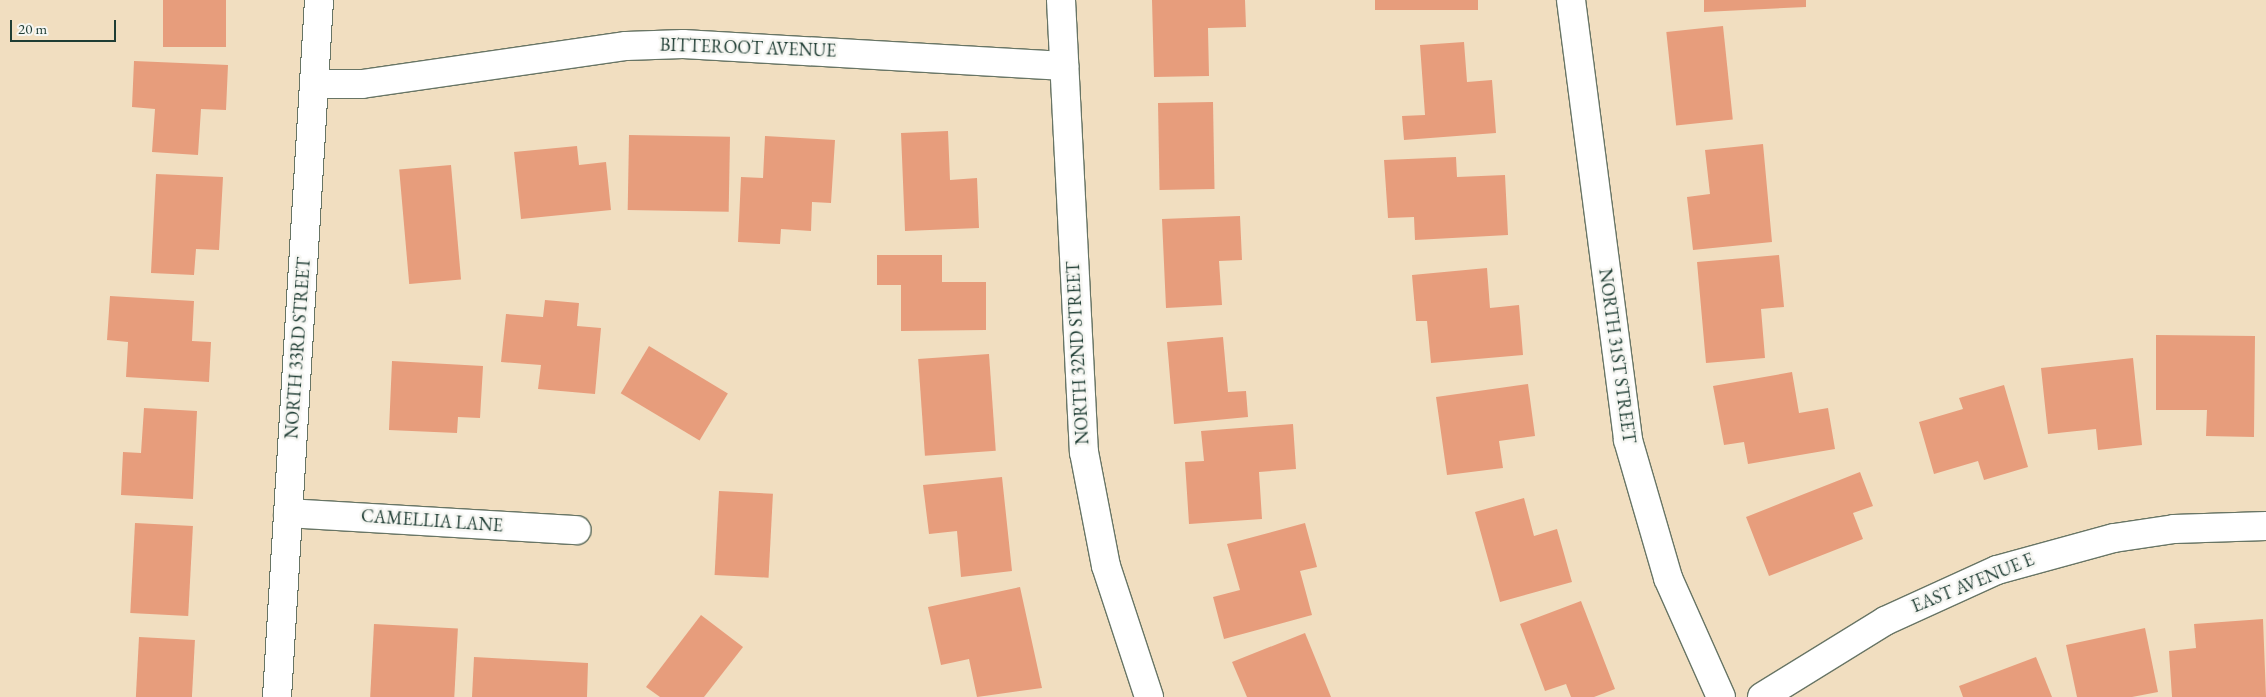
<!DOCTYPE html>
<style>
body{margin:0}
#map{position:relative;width:2266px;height:697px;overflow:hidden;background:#f1dec0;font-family:"EB Garamond",serif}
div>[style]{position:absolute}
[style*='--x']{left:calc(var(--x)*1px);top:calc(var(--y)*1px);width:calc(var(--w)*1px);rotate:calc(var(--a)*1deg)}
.building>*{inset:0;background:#e79d7c;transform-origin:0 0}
.roads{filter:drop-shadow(1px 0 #687565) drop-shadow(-1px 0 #687565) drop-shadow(0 1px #687565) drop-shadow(0 -1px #687565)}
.minor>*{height:28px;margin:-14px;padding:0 14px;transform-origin:14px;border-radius:14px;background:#fff}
span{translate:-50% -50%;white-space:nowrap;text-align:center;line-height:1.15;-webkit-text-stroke:5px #f6f6f2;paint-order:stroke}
.street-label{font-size:18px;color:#1f3d34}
.scale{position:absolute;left:10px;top:20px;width:106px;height:22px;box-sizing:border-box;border:2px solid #1f3d34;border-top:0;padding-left:6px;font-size:15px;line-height:18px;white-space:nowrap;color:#1f3d34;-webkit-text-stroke:4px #f6f6f2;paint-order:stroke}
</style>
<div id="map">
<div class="building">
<div style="left:163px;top:0;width:63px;height:47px"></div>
<div style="clip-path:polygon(1152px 0,1245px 0,1246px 27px,1208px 28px,1209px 76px,1154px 77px)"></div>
<div style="left:1375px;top:0;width:103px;height:10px"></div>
<div style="clip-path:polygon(1704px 0,1806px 0,1806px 7px,1704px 12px)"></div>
<div style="left:1723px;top:26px;width:94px;height:57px;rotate:84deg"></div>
<div style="clip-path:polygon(1464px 42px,1467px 82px,1492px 80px,1496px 133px,1404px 140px,1402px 116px,1425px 115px,1420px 45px)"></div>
<div style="clip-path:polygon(134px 61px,228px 65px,226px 110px,201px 109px,198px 155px,152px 152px,155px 109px,132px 107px)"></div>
<div style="left:1213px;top:102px;width:87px;height:55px;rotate:89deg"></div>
<div style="clip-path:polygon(948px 131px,950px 180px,977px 178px,979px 228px,905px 231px,901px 133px)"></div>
<div style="left:629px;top:135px;width:101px;height:75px;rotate:1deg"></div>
<div style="clip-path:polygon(765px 136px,835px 140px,831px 203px,812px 202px,811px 231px,781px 229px,780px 244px,738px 242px,741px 177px,763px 178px)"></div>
<div style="clip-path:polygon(1763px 144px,1772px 242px,1693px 250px,1687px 197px,1710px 194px,1705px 150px)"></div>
<div style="clip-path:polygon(577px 146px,579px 165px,606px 162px,611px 210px,521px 219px,514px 152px)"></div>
<div style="clip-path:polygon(1456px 157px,1457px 177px,1505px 175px,1508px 235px,1415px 240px,1414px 217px,1388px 218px,1384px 160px)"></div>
<div style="left:451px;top:165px;width:115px;height:52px;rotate:85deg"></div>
<div style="clip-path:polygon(156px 174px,223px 177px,219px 250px,196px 249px,194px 275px,151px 273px)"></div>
<div style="clip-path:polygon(1240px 216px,1242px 260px,1219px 261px,1222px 305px,1166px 308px,1162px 219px)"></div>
<div style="clip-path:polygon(877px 255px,942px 255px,942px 282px,986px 282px,986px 330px,901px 331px,901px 285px,877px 285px)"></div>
<div style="clip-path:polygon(1779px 255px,1784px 307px,1761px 309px,1765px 358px,1706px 363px,1697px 262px)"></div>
<div style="clip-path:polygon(1487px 268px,1490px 308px,1519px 305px,1523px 355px,1431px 363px,1427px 321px,1416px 321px,1412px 275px)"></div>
<div style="clip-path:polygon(110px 296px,194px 301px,192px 341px,211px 342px,209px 382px,126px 377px,128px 342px,107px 340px)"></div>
<div style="clip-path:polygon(545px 300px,579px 303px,577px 326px,601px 328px,595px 394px,538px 389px,541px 365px,501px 362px,506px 314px,543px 317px)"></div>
<div style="clip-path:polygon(2156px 335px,2255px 336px,2254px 437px,2206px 436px,2207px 410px,2156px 410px)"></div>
<div style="clip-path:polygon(1223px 337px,1228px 392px,1246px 391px,1248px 417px,1174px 424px,1167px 342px)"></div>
<div style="left:649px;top:346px;width:92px;height:55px;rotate:31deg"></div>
<div style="left:989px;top:354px;width:97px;height:71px;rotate:86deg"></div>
<div style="clip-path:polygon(2133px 358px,2142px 445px,2098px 450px,2096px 429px,2048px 434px,2041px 368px)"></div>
<div style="clip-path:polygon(392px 361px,483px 366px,480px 418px,458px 417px,457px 433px,389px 430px)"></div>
<div style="clip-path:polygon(1792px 372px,1799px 413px,1828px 408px,1835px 449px,1748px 464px,1744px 442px,1724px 445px,1713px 386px)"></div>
<div style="clip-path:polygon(1528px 384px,1535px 436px,1499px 441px,1503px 468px,1447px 475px,1436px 397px)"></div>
<div style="clip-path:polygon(2004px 385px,2028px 467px,1984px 480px,1978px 461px,1934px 474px,1919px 422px,1963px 409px,1959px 398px)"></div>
<div style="clip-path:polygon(144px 408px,197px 411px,193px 499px,121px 495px,123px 452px,141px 453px)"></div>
<div style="clip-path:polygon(1293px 424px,1296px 469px,1259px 472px,1262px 519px,1189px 524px,1185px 462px,1204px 461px,1201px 431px)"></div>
<div style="clip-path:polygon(1860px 472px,1873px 506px,1853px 513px,1863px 539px,1769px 576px,1746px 517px)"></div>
<div style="clip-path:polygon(1002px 477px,1012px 571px,961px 577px,957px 531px,929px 534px,923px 485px)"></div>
<div style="left:719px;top:491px;width:54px;height:84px;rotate:3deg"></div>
<div style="clip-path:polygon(1524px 498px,1534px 536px,1557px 529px,1572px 582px,1500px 602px,1475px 512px)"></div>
<div style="left:135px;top:523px;width:58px;height:90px;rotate:3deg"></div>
<div style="clip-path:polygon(1305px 523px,1317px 567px,1300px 571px,1312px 615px,1224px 639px,1213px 597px,1240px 590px,1227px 544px)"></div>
<div style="clip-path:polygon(1020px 587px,1042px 688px,977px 697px,969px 659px,941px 665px,928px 607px)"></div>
<div style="clip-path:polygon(1581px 601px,1615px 689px,1594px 697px,1571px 697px,1566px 684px,1545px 691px,1520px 624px)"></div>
<div style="clip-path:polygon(701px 615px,743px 647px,704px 697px,660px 697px,646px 687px)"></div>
<div style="clip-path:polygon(2263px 619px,2266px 697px,2172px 697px,2169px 651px,2196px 648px,2194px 624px)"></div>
<div style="left:374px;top:624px;width:84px;height:73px;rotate:3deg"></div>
<div style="clip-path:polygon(2145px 628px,2158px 692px,2132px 697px,2077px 697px,2066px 645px)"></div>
<div style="clip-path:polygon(1305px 633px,1331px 697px,1247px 697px,1232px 662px)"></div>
<div style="left:139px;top:637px;width:56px;height:60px;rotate:3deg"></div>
<div style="clip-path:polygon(474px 657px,588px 663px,587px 697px,472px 697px)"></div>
<div style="clip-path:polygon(2036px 657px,2052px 697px,1963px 697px,1959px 686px)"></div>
</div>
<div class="roads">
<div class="minor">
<div style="--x:1061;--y:0;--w:453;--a:87.1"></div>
<div style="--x:1084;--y:452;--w:116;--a:79.1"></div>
<div style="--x:1106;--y:566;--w:138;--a:71.8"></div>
<div style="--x:1571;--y:0;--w:444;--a:82.6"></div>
<div style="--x:1628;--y:440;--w:144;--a:73.8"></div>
<div style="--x:1668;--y:578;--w:130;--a:66"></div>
<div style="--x:314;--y:84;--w:48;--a:0"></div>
<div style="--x:362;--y:84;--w:267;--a:-8.2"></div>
<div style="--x:626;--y:46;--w:57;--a:-2"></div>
<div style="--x:683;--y:44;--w:382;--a:3.3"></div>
<div style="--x:288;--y:513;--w:289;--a:3.4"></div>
<div style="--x:277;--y:697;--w:698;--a:-86.55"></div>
<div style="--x:1762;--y:697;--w:145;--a:-31.7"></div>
<div style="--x:1885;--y:621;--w:123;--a:-24.5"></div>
<div style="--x:1997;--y:570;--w:121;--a:-15.3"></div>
<div style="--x:2114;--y:538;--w:61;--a:-8.5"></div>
<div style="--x:2174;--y:529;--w:92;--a:-1.9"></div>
</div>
</div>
<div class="street-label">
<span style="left:748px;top:48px;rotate:2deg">BITTEROOT AVENUE</span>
<span style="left:298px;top:348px;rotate:-86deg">NORTH 33RD STREET</span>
<span style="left:1078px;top:353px;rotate:-93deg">NORTH 32ND STREET</span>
<span style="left:1617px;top:356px;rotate:82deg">NORTH 31ST STREET</span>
<span style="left:432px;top:521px;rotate:4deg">CAMELLIA LANE</span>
<span style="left:1973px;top:583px;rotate:-22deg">EAST AVENUE E</span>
</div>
<div class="scale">20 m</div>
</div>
